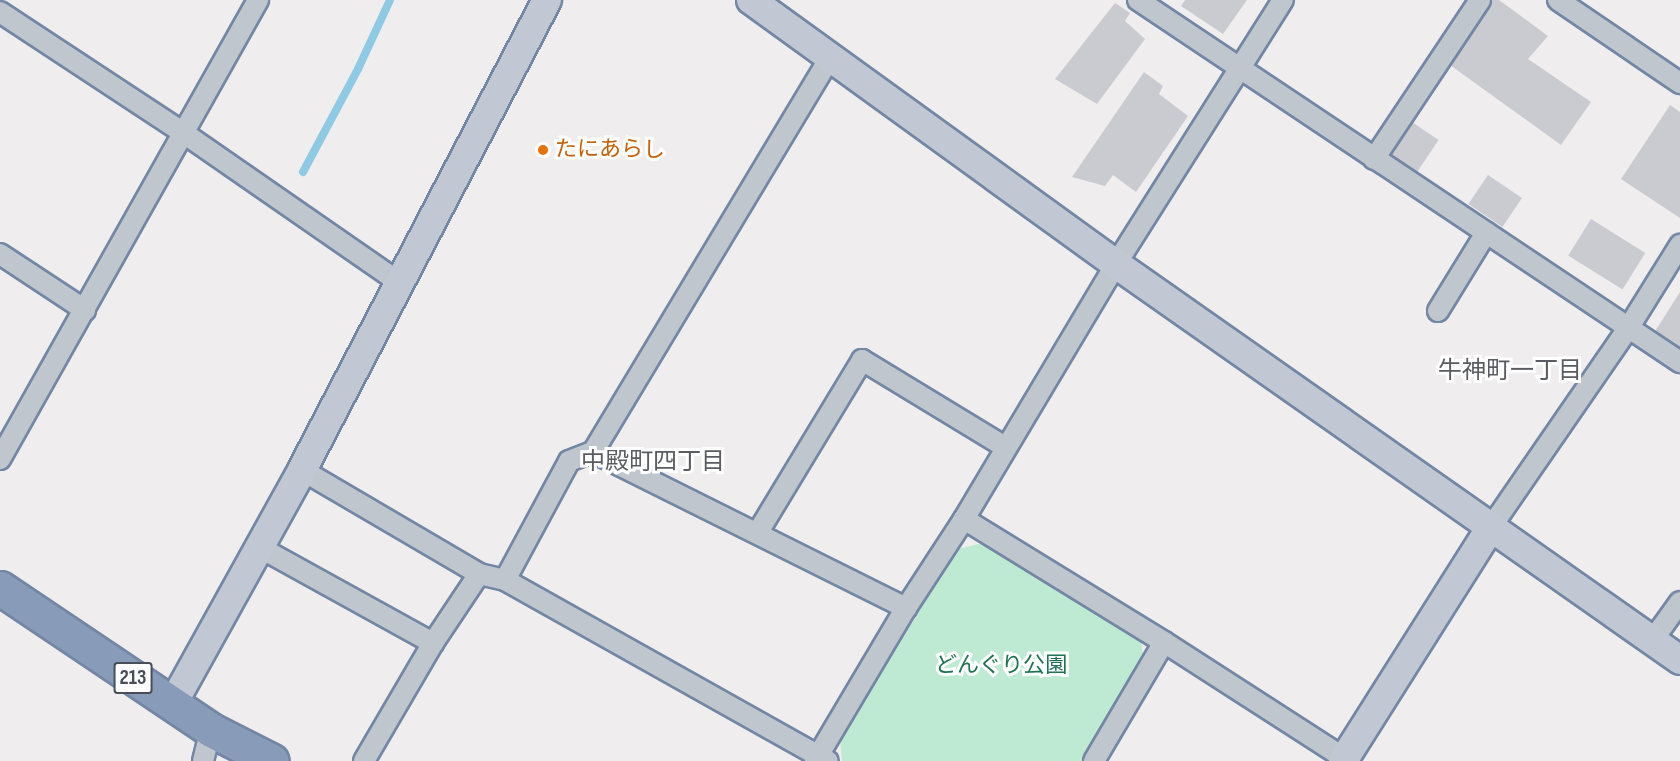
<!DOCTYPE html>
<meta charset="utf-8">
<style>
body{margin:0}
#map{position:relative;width:1680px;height:761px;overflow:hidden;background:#efeded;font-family:"Sofia Sans Condensed","Noto Sans JP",sans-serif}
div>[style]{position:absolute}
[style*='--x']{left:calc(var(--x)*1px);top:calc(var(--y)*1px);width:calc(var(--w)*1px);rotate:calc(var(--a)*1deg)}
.green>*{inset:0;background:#beead3}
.stream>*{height:8px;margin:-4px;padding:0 4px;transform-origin:4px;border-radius:4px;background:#8ecae4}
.building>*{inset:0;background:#cacbd1;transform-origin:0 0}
.roads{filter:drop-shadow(2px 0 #7386a4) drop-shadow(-2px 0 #7386a4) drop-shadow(0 2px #7386a4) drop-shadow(0 -2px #7386a4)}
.street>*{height:20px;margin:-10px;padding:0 10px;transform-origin:10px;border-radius:10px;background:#bfc6ce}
.secondary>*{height:28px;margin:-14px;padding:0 14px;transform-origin:14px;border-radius:14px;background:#c1c8d4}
.highway>*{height:33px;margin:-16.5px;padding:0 16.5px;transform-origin:16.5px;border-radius:16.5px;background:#889bb8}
.dots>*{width:16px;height:16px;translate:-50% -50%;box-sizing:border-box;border:3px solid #fff;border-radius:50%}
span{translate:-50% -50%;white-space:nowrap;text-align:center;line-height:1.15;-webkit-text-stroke:6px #fff;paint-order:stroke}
.shield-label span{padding:2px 4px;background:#fff;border:2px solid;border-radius:4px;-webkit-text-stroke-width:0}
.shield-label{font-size:21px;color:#474e58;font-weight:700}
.food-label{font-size:22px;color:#c56008}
.left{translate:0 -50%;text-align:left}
.park-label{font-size:22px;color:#1e7351}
.neighbourhood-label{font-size:24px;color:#5a5c61}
</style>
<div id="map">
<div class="green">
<div style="clip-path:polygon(983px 543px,1141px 639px,1144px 665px,1083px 761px,842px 761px,840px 738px,958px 549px)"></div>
</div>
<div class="stream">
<div style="--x:303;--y:172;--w:117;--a:-61.9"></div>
<div style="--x:358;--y:69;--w:76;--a:-65.1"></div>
</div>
<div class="building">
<div style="clip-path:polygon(1185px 0,1247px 0,1223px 34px,1181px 6px)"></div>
<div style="clip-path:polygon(1487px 0,1499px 0,1548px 36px,1528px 59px,1591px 102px,1561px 145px,1443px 60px)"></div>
<div style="clip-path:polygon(1115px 3px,1130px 13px,1125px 21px,1145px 39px,1097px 104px,1055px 79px)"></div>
<div style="clip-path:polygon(1144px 72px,1163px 86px,1159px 94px,1188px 116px,1136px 192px,1113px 175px,1105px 186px,1072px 177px)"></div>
<div style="clip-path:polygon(1670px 105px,1680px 112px,1680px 218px,1621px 179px)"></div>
<div style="left:1403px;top:116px;width:43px;height:44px;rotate:34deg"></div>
<div style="left:1488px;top:175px;width:41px;height:35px;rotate:34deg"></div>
<div style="left:1591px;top:219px;width:64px;height:43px;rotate:32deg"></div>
<div style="clip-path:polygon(1680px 292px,1680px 364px,1647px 344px)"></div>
</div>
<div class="roads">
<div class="street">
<div style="--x:1138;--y:0;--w:652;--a:33.74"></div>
<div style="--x:1558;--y:0;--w:148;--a:34.2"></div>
<div style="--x:0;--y:12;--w:222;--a:33.4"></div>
<div style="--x:185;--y:134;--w:260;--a:34.7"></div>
<div style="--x:1374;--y:159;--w:191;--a:-56.3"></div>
<div style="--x:0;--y:254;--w:102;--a:33.4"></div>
<div style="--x:1438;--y:311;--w:92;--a:-58.4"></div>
<div style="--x:593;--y:452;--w:350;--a:26.5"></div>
<div style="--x:0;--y:459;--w:527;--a:-60.66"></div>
<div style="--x:302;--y:470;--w:205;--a:30.4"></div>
<div style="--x:479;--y:574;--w:27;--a:13"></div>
<div style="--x:505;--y:580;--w:370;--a:29.3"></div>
<div style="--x:964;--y:519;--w:235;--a:31.6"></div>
<div style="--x:1164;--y:642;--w:220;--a:32.8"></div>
<div style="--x:1491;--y:527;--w:243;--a:-55.4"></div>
<div style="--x:1629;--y:327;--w:97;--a:-58.1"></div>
<div style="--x:758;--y:532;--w:201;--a:-58.8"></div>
<div style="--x:862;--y:360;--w:167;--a:31.3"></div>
<div style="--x:259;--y:547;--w:199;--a:28.9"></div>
<div style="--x:505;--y:580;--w:135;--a:-61.7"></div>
<div style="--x:569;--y:461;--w:26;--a:-21"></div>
<div style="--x:593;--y:452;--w:458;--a:-59"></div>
<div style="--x:1652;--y:641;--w:48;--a:-54.3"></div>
<div style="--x:203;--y:761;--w:32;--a:-76"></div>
<div style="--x:364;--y:761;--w:137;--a:-59.7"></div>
<div style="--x:433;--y:643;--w:83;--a:-56.3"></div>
<div style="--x:815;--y:761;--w:178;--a:-59.3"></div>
<div style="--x:906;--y:608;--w:106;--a:-56.9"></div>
<div style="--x:964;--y:519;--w:297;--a:-59.2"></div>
<div style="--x:1116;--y:264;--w:312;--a:-57.7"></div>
<div style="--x:1094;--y:761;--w:138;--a:-59.5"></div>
</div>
<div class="secondary">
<div style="--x:751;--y:0;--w:450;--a:35.9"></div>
<div style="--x:1116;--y:264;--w:689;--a:35.07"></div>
<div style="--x:172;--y:705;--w:269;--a:-61"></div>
<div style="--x:302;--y:470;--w:530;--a:-62.47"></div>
<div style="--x:1343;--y:761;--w:277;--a:-57.7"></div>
</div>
<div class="highway">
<div style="--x:0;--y:588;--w:254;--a:33.9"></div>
<div style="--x:211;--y:730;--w:68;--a:26.9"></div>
</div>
</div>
<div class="dots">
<div style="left:543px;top:150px;background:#e8710a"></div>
</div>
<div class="shield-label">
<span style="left:133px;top:678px">213</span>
</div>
<div class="food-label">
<span class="left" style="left:555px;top:150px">たにあらし</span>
</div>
<div class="park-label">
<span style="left:1001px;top:666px">どんぐり公園</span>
</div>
<div class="neighbourhood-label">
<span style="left:1510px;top:371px">牛神町一丁目</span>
<span style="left:653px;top:462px">中殿町四丁目</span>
</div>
</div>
